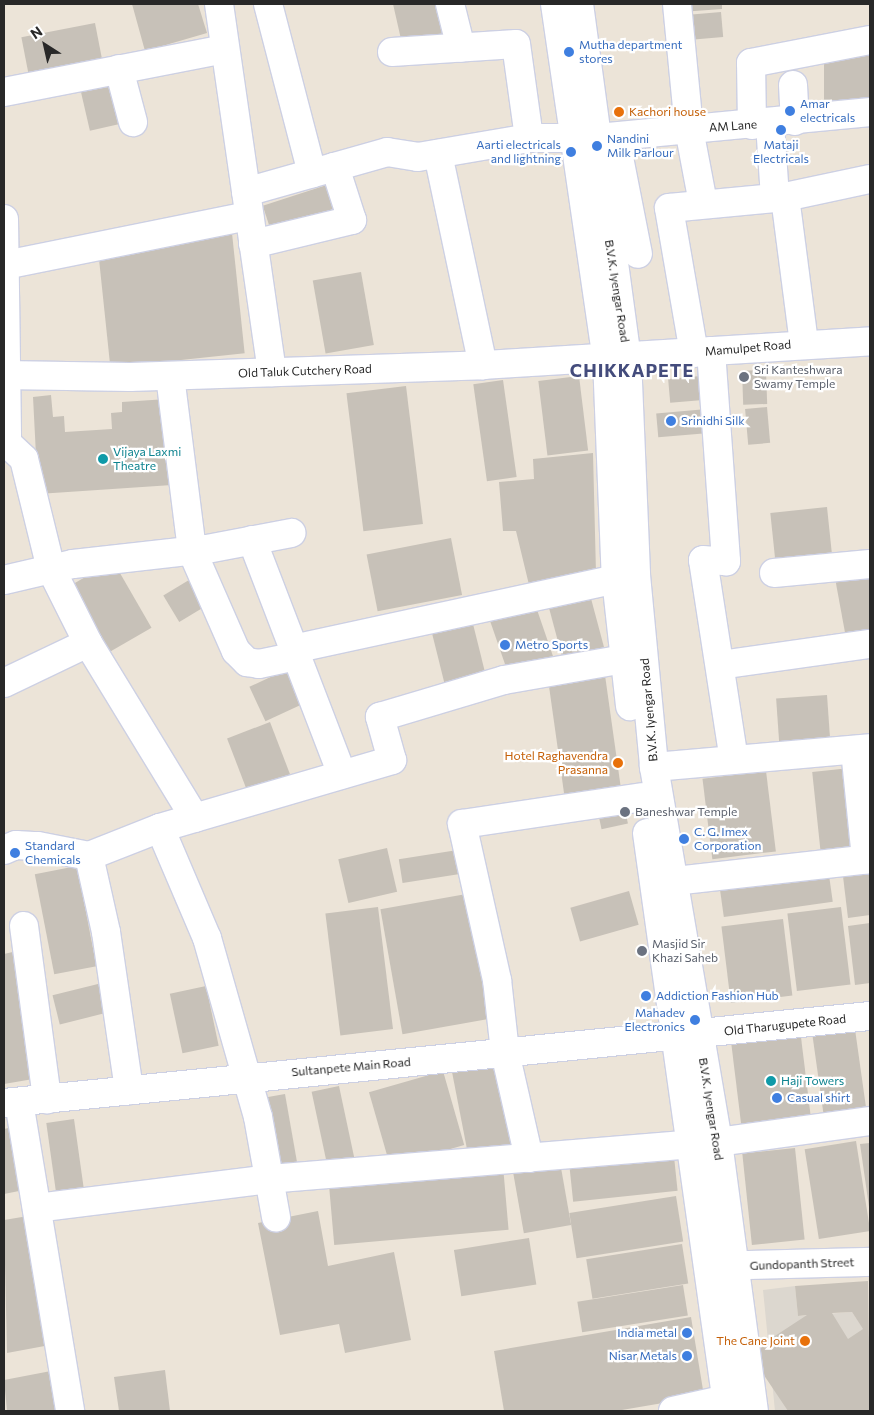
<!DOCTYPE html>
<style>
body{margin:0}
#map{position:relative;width:874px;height:1415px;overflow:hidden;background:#ece4d8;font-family:Commissioner,sans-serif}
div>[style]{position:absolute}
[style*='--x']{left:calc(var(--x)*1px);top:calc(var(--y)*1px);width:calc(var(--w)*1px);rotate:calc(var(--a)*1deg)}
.plaza>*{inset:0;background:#dcd7cf}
.building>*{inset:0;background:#c7c1b8;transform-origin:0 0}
.roads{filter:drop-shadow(1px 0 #cdd0e3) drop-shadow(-1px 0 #cdd0e3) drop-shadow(0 1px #cdd0e3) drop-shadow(0 -1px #cdd0e3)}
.minor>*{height:28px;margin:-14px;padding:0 14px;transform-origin:14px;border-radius:14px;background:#fff}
.dots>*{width:14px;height:14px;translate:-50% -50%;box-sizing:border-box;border:2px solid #fff;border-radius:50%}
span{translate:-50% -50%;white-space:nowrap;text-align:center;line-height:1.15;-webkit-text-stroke:4.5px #fff;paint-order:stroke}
.shop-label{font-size:12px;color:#366cbe}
.left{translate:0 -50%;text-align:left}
.right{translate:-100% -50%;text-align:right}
.food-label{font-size:12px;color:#c56008}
.street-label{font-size:12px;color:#282828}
.worship-label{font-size:12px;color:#5b616d}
.culture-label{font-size:12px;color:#0d838f}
.district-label{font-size:18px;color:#444c7c;font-weight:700;letter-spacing:1px}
.frame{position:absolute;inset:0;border:5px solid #282828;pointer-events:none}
.north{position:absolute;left:20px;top:20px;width:50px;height:50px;-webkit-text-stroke:4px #fff;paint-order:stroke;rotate:325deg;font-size:14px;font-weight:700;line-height:20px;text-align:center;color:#282828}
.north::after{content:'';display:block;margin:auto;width:18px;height:22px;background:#282828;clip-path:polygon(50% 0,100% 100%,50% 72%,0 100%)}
</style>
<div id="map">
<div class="plaza">
<div style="clip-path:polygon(795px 1286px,798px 1316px,852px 1312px,870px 1339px,870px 1371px,817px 1411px,775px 1411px,763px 1290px)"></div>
</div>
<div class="building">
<div style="clip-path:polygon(132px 4px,198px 4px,207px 33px,145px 51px)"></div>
<div style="clip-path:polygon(393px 4px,438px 4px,445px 39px,403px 48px)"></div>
<div style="clip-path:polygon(681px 4px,722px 4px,722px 9px,681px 12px)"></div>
<div style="left:721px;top:12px;width:25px;height:38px;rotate:85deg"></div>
<div style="left:95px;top:23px;width:43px;height:75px;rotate:79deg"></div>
<div style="left:870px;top:52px;width:48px;height:46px;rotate:90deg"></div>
<div style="left:115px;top:84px;width:40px;height:35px;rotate:77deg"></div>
<div style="left:336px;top:182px;width:25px;height:77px;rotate:72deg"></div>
<div style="left:232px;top:233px;width:121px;height:135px;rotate:84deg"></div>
<div style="left:361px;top:272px;width:74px;height:49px;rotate:80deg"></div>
<div style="left:766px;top:370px;width:34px;height:24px;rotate:88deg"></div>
<div style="left:579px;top:376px;width:75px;height:41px;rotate:83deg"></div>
<div style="left:701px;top:376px;width:24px;height:33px;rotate:85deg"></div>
<div style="left:503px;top:380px;width:98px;height:30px;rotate:82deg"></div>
<div style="left:406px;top:386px;width:139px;height:60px;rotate:83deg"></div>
<div style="clip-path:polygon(51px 395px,53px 417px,64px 416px,65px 432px,112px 429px,111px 413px,122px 412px,122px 402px,167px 399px,172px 485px,38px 494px,33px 397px)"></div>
<div style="left:767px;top:407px;width:36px;height:22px;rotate:85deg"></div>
<div style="left:707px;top:409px;width:24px;height:51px;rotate:85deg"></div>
<div style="clip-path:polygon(593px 453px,596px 573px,530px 589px,516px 531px,503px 531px,499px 482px,534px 479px,533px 459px)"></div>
<div style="left:827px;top:507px;width:50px;height:57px;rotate:84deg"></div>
<div style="left:451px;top:538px;width:58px;height:86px;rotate:79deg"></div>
<div style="left:113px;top:561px;width:77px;height:51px;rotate:60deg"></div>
<div style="clip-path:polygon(870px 571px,870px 633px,846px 638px,835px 578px)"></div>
<div style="left:189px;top:580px;width:31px;height:30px;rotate:59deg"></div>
<div style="left:589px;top:591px;width:62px;height:43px;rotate:75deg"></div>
<div style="left:534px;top:601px;width:60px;height:48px;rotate:71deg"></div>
<div style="left:471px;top:616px;width:66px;height:42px;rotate:76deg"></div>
<div style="left:292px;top:667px;width:38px;height:47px;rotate:65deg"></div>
<div style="left:604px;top:668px;width:123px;height:57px;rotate:82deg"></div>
<div style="left:827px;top:695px;width:54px;height:51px;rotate:86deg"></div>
<div style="left:270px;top:722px;width:58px;height:46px;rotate:69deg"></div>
<div style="left:850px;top:768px;width:82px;height:38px;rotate:84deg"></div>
<div style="left:766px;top:771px;width:81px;height:64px;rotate:83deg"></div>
<div style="left:624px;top:805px;width:19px;height:27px;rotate:78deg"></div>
<div style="left:387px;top:848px;width:45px;height:50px;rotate:77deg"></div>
<div style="left:464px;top:849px;width:24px;height:66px;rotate:81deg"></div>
<div style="clip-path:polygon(870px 864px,870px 915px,848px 918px,842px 868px)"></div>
<div style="left:77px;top:866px;width:102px;height:43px;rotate:79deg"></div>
<div style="left:829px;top:875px;width:27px;height:110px;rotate:82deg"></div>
<div style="left:629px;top:891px;width:35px;height:61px;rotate:74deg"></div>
<div style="left:472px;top:893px;width:127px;height:93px;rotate:80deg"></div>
<div style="left:378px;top:907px;width:123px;height:53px;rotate:83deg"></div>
<div style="left:841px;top:907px;width:78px;height:54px;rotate:83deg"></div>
<div style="left:783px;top:919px;width:77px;height:62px;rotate:83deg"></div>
<div style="clip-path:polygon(870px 923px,870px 983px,855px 985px,848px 926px)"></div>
<div style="clip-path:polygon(17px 951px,39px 1078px,4px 1084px,4px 954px)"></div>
<div style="left:102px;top:983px;width:30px;height:51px;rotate:76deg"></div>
<div style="left:206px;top:986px;width:61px;height:37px;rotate:78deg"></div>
<div style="left:854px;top:1022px;width:97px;height:43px;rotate:82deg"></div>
<div style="left:800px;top:1029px;width:96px;height:70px;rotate:83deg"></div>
<div style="left:501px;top:1062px;width:86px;height:50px;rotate:79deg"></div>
<div style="left:443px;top:1071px;width:77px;height:77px;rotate:74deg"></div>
<div style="left:339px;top:1086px;width:79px;height:28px;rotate:78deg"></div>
<div style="left:285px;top:1094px;width:77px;height:23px;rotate:80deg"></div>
<div style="left:74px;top:1119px;width:74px;height:28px;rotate:82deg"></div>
<div style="clip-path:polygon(13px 1127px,24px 1190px,4px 1194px,4px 1129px)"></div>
<div style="left:856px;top:1141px;width:91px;height:52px;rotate:81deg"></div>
<div style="clip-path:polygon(870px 1143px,870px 1207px,869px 1207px,860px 1144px)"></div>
<div style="left:673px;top:1147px;width:44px;height:105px;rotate:84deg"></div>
<div style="left:795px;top:1148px;width:92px;height:53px;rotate:84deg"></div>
<div style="left:560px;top:1162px;width:64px;height:48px;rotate:80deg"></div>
<div style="left:503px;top:1166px;width:64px;height:175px;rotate:85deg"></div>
<div style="left:676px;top:1196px;width:46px;height:108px;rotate:81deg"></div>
<div style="clip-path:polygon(318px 1211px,328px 1266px,394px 1252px,411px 1340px,345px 1353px,339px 1324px,280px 1335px,258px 1223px)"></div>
<div style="clip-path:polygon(28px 1216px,50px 1345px,7px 1353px,4px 1220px)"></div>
<div style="left:529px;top:1238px;width:47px;height:76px;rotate:81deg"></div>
<div style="left:682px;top:1244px;width:40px;height:97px;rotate:81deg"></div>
<div style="clip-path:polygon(evenodd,868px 1281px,870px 1411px,788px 1411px,749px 1353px,807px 1315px,798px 1316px,795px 1286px,868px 1281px,852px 1312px,863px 1329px,848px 1339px,832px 1313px,852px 1312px)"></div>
<div style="left:683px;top:1285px;width:31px;height:107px;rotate:81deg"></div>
<div style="clip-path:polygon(691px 1317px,704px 1396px,616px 1411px,504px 1411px,494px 1351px)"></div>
<div style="clip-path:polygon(165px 1370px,170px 1411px,119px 1411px,114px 1377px)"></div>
<div style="clip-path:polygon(51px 1371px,58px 1411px,7px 1411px,4px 1380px)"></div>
</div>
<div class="roads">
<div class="minor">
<div style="--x:219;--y:4;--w:372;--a:81.8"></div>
<div style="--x:268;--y:4;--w:175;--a:75.4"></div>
<div style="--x:450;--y:4;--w:45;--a:76"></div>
<div style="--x:555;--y:4;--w:359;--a:81.7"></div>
<div style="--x:607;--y:359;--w:220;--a:87.7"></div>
<div style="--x:616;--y:579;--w:128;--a:83.7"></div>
<div style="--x:579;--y:4;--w:357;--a:82.3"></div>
<div style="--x:627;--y:358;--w:217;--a:87.6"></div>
<div style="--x:636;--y:575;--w:193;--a:84.6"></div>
<div style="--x:654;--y:767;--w:380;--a:80.3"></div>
<div style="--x:718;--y:1142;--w:271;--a:82.4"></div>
<div style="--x:677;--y:4;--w:126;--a:84.5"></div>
<div style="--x:689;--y:129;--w:75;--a:79.3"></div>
<div style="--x:392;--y:52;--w:124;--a:-3.7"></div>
<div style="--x:516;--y:44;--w:95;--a:82.1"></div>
<div style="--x:119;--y:69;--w:55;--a:75.2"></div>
<div style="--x:793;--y:85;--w:36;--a:87"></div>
<div style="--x:4;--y:92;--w:225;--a:-11"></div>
<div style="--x:770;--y:124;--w:74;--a:86.1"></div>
<div style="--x:752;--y:125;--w:62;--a:-90.9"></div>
<div style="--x:751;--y:63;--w:121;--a:-10.9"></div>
<div style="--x:615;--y:137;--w:119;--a:78.9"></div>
<div style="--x:596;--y:138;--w:275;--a:-5.4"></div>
<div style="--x:438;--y:154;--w:216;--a:78"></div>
<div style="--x:246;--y:192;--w:147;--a:-15.8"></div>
<div style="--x:387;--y:152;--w:31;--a:9"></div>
<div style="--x:418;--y:157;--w:113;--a:-9.7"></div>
<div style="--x:529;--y:138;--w:45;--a:0"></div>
<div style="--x:785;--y:197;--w:147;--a:82.6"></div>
<div style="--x:4;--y:219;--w:224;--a:89.2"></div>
<div style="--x:7;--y:443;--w:23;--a:43"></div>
<div style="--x:24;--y:459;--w:113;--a:76.2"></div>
<div style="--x:51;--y:569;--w:83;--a:63.4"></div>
<div style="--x:88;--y:643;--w:205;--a:58.6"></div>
<div style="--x:253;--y:244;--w:102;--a:-13.6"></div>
<div style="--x:352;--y:220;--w:56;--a:-107.8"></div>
<div style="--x:5;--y:265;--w:249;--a:-11.4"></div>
<div style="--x:711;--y:351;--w:211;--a:85.9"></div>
<div style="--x:726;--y:561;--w:23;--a:-178"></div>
<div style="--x:703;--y:560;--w:202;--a:81.2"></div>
<div style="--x:694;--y:353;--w:147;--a:-99.8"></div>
<div style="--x:669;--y:208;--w:117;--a:-5.4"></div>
<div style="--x:785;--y:197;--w:87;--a:-12"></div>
<div style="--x:4;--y:375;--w:126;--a:0.9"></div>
<div style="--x:130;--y:377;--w:353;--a:-1.9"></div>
<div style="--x:483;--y:365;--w:388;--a:-3.5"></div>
<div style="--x:170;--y:376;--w:176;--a:82.8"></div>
<div style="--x:192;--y:551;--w:109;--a:66.3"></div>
<div style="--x:236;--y:651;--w:16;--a:45"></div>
<div style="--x:247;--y:662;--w:12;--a:9"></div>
<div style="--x:259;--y:664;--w:38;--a:-12"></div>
<div style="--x:252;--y:540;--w:251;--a:69"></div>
<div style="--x:774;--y:573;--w:96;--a:-5.4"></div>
<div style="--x:4;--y:580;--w:71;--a:-13.1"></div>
<div style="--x:73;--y:564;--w:135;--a:-6.4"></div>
<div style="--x:207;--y:549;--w:86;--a:-10.8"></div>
<div style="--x:293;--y:649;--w:330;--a:-12.2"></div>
<div style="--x:720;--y:665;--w:151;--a:-8"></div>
<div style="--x:4;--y:683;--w:93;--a:-25.5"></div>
<div style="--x:855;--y:750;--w:110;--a:84.2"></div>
<div style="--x:654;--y:767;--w:217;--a:-5"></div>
<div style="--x:160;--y:828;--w:120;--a:66.9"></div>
<div style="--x:207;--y:938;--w:186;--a:74.1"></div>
<div style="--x:258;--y:1117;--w:102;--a:79.8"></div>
<div style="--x:647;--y:833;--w:584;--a:82.02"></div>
<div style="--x:4;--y:850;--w:13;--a:-23"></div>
<div style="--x:16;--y:845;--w:22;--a:3"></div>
<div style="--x:38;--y:846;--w:52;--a:11.1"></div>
<div style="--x:89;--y:856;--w:76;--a:-21.5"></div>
<div style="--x:160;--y:828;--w:242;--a:-16.3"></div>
<div style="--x:392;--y:760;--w:45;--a:-105.6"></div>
<div style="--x:380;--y:717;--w:129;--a:-16.6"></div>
<div style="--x:504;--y:680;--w:122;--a:-9.9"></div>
<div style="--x:89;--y:856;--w:78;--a:77.4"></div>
<div style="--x:106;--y:932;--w:160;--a:81.7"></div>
<div style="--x:674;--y:881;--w:197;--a:-6.4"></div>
<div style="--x:24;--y:926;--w:175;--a:82.4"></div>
<div style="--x:19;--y:1102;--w:313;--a:80.6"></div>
<div style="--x:4;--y:1103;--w:870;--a:-5.74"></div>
<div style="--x:529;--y:1158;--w:109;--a:-102.8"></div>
<div style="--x:505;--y:1052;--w:72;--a:-96.3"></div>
<div style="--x:497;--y:980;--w:160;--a:-102.6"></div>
<div style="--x:462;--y:824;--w:182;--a:-8.5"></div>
<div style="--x:37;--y:1208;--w:234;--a:-7.1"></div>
<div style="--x:269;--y:1179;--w:451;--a:-4.7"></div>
<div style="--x:718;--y:1142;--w:153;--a:-7.9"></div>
<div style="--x:714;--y:1266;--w:156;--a:-1.5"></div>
<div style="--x:673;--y:1411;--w:54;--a:-12.8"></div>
</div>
</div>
<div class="dots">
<div style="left:569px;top:52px;background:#3f7fe0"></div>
<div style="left:790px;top:111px;background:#3f7fe0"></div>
<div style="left:619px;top:112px;background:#e8710a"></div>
<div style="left:781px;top:130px;background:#3f7fe0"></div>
<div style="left:597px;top:146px;background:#3f7fe0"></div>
<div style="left:571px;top:152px;background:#3f7fe0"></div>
<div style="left:744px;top:377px;background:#6b7280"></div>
<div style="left:671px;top:421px;background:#3f7fe0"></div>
<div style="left:103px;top:459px;background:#0f9aa8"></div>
<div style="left:505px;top:645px;background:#3f7fe0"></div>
<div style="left:618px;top:763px;background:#e8710a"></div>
<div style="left:625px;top:812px;background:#6b7280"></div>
<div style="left:684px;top:839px;background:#3f7fe0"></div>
<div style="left:15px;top:853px;background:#3f7fe0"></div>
<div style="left:642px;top:951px;background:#6b7280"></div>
<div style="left:646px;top:996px;background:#3f7fe0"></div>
<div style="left:695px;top:1020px;background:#3f7fe0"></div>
<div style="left:771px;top:1081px;background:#0f9aa8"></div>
<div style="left:777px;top:1098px;background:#3f7fe0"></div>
<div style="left:687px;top:1333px;background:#3f7fe0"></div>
<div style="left:805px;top:1341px;background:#e8710a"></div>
<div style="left:687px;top:1356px;background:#3f7fe0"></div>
</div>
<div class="shop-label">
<span class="left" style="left:579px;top:52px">Mutha department<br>stores</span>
<span class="left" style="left:800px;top:111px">Amar<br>electricals</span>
<span class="left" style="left:607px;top:146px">Nandini<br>Milk Parlour</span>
<span class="right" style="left:561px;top:152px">Aarti electricals<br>and lightning</span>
<span style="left:781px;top:152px">Mataji<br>Electricals</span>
<span class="left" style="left:681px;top:421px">Srinidhi Silk</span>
<span class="left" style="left:515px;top:645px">Metro Sports</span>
<span class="left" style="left:694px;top:839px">C. G. Imex<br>Corporation</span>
<span class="left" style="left:25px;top:853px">Standard<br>Chemicals</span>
<span class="left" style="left:656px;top:996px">Addiction Fashion Hub</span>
<span class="right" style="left:685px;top:1020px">Mahadev<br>Electronics</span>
<span class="left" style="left:787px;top:1098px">Casual shirt</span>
<span class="right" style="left:677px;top:1333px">India metal</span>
<span class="right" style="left:677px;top:1356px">Nisar Metals</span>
</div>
<div class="food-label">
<span class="left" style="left:629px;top:112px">Kachori house</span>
<span class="right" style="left:608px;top:763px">Hotel Raghavendra<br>Prasanna</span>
<span class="right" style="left:795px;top:1341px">The Cane Joint</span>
</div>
<div class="street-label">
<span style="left:733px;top:126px;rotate:-4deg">AM Lane</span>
<span style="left:617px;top:291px;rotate:81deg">B.V.K. Iyengar Road</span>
<span style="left:748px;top:348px;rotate:-5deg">Mamulpet Road</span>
<span style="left:305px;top:371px;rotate:-2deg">Old Taluk Cutchery Road</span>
<span style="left:649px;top:710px;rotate:-95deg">B.V.K. Iyengar Road</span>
<span style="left:785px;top:1025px;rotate:-6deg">Old Tharugupete Road</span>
<span style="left:351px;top:1067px;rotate:-5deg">Sultanpete Main Road</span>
<span style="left:711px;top:1109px;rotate:81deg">B.V.K. Iyengar Road</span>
<span style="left:802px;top:1264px;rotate:-2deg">Gundopanth Street</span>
</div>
<div class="worship-label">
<span class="left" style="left:754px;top:377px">Sri Kanteshwara<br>Swamy Temple</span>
<span class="left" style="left:635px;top:812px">Baneshwar Temple</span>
<span class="left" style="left:652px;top:951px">Masjid Sir<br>Khazi Saheb</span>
</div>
<div class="culture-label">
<span class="left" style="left:113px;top:459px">Vijaya Laxmi<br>Theatre</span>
<span class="left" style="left:781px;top:1081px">Haji Towers</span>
</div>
<div class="district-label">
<span style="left:632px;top:370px">CHIKKAPETE</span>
</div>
<div class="frame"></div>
<div class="north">N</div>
</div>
